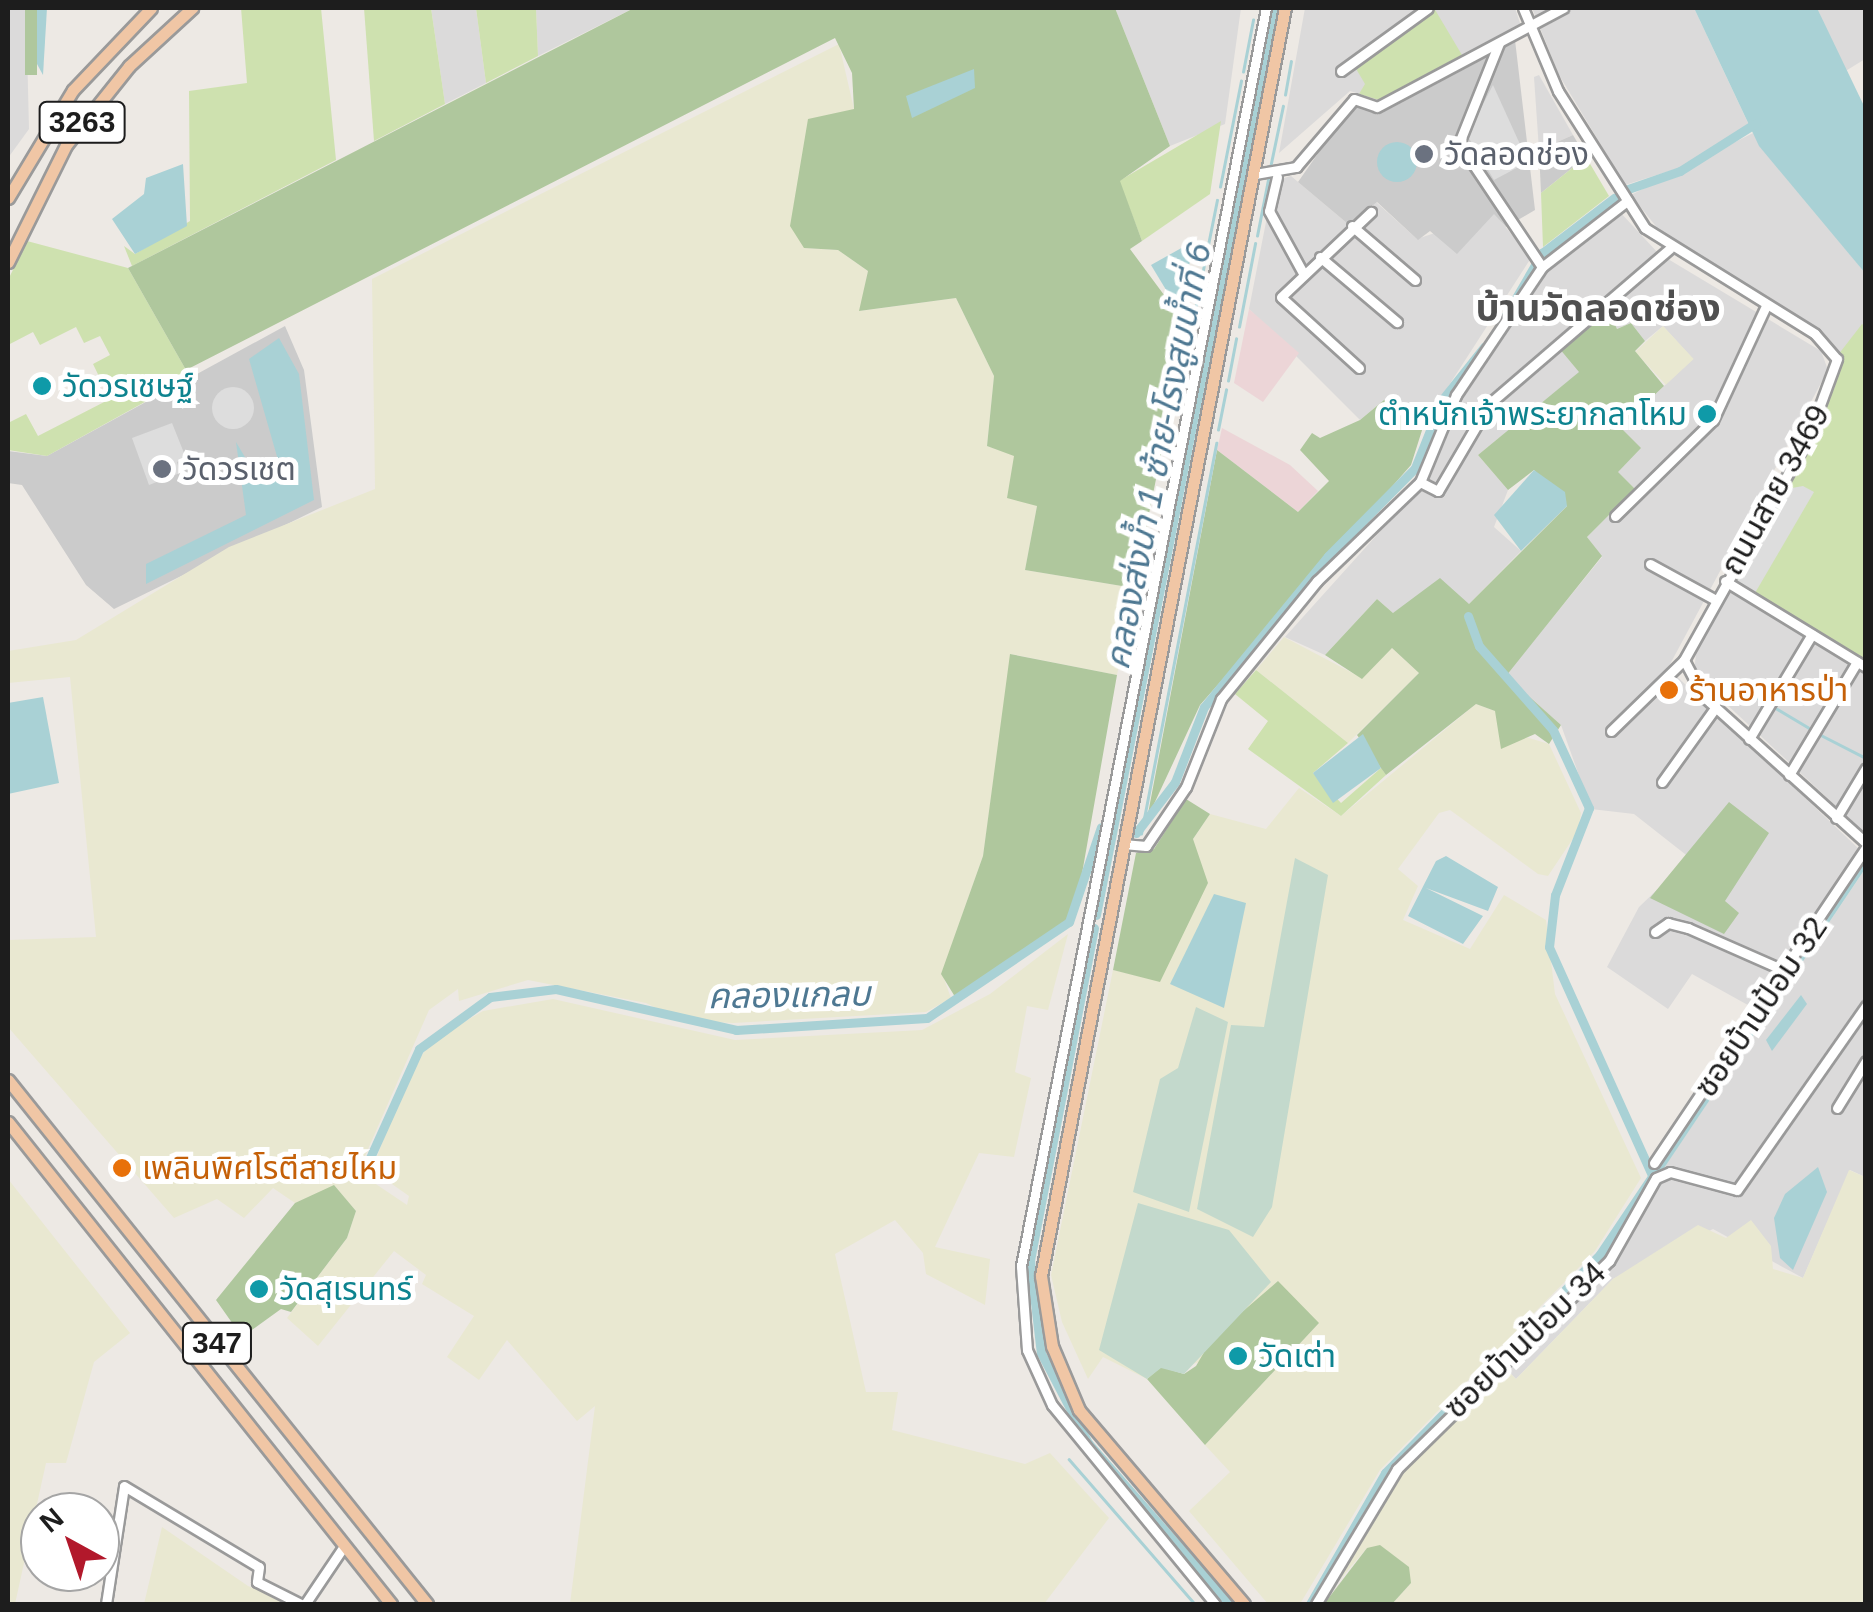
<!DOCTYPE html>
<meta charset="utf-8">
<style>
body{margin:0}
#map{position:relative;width:1873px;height:1612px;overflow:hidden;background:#ede9e4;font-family:Arial,"Noto Sans Thai",sans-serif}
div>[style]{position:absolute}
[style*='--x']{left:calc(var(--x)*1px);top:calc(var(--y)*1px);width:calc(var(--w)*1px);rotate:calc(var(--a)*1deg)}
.residential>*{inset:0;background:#dbdada}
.commercial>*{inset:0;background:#ecd5d7}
.religious>*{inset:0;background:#cbcbcb}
.farmland>*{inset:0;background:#e9e8d1;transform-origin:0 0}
.grass>*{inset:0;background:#cee1af}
.forest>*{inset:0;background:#afc79d;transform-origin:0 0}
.wetland>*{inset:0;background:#c3d9cc}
.parking>*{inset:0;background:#ddd}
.round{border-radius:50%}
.water>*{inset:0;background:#a9d1d5}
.stream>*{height:2.5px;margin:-1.25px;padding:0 1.25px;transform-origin:1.25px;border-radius:1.25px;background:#a9d1d5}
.canal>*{height:9px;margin:-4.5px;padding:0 4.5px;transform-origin:4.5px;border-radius:4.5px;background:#a9d1d5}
.roads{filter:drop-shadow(2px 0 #9a9a9a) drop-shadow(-2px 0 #9a9a9a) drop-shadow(0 2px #9a9a9a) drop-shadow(0 -2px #9a9a9a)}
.minor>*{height:9px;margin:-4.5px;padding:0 4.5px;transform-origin:4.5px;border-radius:4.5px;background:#fff}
.major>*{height:11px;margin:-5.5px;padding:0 5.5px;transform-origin:5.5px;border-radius:5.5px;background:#f0c6a5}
.dots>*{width:28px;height:28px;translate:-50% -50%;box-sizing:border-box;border:5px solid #fff;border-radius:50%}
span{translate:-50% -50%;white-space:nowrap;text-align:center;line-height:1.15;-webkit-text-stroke:10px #fff;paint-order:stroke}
.shield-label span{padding:2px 8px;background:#fff;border:2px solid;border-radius:8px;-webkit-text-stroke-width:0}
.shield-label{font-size:30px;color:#1d1d1d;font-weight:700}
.worship-label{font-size:32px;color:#5b616d}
.left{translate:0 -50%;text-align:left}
.culture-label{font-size:32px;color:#0d838f}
.right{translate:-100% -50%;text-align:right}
.street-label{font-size:32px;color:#1d1d1d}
.food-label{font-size:32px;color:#c56008}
.water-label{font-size:35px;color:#4e7892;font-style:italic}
.quarter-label{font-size:38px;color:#505050;font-weight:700}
.frame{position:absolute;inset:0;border:10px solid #1d1d1d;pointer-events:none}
.north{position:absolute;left:20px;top:1492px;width:100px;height:100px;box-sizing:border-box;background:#fff;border:2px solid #a5a5a5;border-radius:50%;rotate:320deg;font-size:28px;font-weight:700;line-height:40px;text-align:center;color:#1d1d1d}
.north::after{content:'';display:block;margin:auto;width:35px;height:45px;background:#b2182b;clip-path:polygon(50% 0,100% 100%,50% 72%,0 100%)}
</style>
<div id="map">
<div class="residential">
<div style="clip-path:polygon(8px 8px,26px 8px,29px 129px,8px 158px)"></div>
<div style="clip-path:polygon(431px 8px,476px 8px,486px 83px,445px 104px)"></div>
<div style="clip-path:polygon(536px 8px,634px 8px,538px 56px)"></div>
<div style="clip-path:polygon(1115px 8px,1241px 8px,1225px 124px,1170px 146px)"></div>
<div style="clip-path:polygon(1305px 8px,1515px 8px,1521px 26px,1379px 100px,1350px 91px,1279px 153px)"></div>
<div style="clip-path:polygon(1532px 8px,1694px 8px,1749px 125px,1679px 168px,1625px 185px,1559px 75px)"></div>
<div style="clip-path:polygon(1817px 8px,1865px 8px,1865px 59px,1844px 72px)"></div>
<div style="clip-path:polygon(1539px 75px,1573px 135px,1539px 150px,1534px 77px)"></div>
<div style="clip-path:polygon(1753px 133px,1865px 273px,1865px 327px,1838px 355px,1809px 322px,1666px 239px,1631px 195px)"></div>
<div style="clip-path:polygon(1291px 176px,1348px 224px,1376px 202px,1417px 239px,1494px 213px,1531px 258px,1424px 424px,1384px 400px,1360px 420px,1249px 309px,1274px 181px)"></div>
<div style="clip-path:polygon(1619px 211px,1658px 253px,1821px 351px,1828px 370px,1668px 668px,1860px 850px,1755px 1009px,1692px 974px,1668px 1009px,1607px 967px,1639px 907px,1690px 858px,1634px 814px,1591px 809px,1561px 725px,1505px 676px,1602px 557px,1587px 537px,1635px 489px,1617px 472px,1620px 427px,1693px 359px,1663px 326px,1645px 341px,1631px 323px,1617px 329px,1607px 310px,1586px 325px,1580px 372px,1478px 455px,1508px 490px,1494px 527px,1521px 551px,1469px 604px,1393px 613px,1377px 599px,1325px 655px,1285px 637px,1420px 487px,1459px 399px,1545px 271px)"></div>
<div style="clip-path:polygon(1728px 589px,1865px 671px,1865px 833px,1694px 674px,1697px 642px)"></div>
<div style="clip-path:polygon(1865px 869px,1865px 1177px,1850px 1170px,1803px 1278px,1713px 1229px,1613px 1279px,1516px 1379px,1505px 1368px,1613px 1261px,1661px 1172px)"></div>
</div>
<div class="commercial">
<div style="clip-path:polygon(1249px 309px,1299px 353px,1263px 402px,1234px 383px)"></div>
<div style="clip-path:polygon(1222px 428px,1290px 465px,1318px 491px,1298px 512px,1217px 450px)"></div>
</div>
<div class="religious">
<div style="clip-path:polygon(1515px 40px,1535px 210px,1506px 227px,1494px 214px,1457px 254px,1430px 231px,1418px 240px,1377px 202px,1348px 224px,1298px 182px,1354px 102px,1377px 110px)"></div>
<div style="clip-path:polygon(1573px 135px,1586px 157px,1541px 193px,1539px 150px)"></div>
<div style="clip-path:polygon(285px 326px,304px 370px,322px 507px,114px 609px,86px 585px,22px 485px,8px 483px,8px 451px,47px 456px)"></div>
</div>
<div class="farmland">
<div style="clip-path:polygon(839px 44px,854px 109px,804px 248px,838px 250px,868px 271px,860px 311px,956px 298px,994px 376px,987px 446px,1014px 455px,1037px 506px,1025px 570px,1134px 588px,1117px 675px,1011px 654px,983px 856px,942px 973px,951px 998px,926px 1012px,733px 1023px,681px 1020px,646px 1003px,528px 980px,459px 1001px,458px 989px,429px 1010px,358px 1172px,407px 1205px,409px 1196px,372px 1170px,408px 1074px,433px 1040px,483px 1011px,553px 999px,735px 1040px,922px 1030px,990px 994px,1068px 934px,1048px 1010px,1027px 1006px,1015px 1072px,1031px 1078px,1014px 1157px,979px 1153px,935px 1247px,990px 1259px,985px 1305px,926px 1274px,923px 1253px,895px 1220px,835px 1254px,866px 1392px,898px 1392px,892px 1430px,1025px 1464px,1050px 1453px,1109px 1518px,1044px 1604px,570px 1604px,595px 1406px,577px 1421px,507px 1340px,479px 1380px,447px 1357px,474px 1316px,422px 1284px,426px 1275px,394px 1251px,318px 1346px,287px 1318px,347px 1238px,356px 1211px,334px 1186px,295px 1203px,273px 1188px,244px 1218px,217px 1199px,174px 1218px,8px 1027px,8px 940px,96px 937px,70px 677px,8px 683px,8px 651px,76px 640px,229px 547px,375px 489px,372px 279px)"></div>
<div style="left:1663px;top:326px;width:45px;height:38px;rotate:47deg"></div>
<div style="clip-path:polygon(1284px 637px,1362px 678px,1392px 648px,1419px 673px,1348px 743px,1256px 670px)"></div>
<div style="clip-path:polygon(1476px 704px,1495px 711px,1505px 731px,1549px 744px,1581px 813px,1578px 831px,1548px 876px,1538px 874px,1450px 810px,1439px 813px,1398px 869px,1418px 886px,1403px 920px,1470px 949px,1504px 895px,1546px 920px,1555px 994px,1641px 1178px,1595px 1251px,1380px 1470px,1300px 1604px,1268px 1604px,1189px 1511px,1230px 1472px,1205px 1445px,1319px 1323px,1147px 1379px,1103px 1357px,1088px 1379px,1062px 1322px,1051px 1275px,1113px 970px,1160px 981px,1193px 839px,1210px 814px,1266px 829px,1299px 788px,1341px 816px)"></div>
<div style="clip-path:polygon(1849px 1170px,1865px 1177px,1865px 1604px,1392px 1604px,1411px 1583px,1367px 1548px,1319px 1604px,1400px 1471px,1505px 1368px,1516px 1379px,1613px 1279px,1698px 1225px,1726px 1238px,1751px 1220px,1771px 1246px,1773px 1269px,1803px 1278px)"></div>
<div style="clip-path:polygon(8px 1179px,130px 1333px,94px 1362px,66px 1463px,46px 1463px,15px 1604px,8px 1604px)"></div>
<div style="clip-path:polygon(162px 1527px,248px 1586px,290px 1604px,144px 1604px)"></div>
</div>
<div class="grass">
<div style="clip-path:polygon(241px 8px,321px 8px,336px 160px,132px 266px,124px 246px,135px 254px,190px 221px,189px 91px,247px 83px)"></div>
<div style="clip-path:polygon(364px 8px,431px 8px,445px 104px,374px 141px)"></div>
<div style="clip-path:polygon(476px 8px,536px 8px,538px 56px,486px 83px)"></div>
<div style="clip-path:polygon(1434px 8px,1462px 55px,1379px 100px,1359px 94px,1365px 84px,1355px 67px)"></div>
<div style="clip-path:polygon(1221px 121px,1210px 194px,1142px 241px,1119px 181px)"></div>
<div style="clip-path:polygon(1586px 157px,1609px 196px,1543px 247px,1541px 193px)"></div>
<div style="clip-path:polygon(27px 241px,128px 268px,190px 377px,47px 456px,8px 450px,8px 423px,26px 414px,38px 436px,110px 399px,93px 364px,110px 355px,100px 336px,84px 343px,76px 327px,40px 345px,33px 332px,8px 345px,8px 280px)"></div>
<div style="clip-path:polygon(1862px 324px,1866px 327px,1865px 662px,1728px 580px,1835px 387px,1838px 355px)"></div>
<div style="clip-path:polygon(1256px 670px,1348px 743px,1313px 773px,1341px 803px,1381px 768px,1386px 775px,1341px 816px,1248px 749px,1268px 721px,1235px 694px)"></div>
</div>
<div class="forest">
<div style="left:25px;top:8px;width:12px;height:67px"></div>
<div style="clip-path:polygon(634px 8px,1115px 8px,1170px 146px,1120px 181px,1142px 241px,1130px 249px,1187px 326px,1134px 588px,1025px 570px,1037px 506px,1007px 498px,1014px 456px,987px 446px,994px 376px,956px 298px,859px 311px,868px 271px,838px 250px,804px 248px,790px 226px,808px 119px,854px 109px,852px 73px,835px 38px,186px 370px,128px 268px)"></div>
<div style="clip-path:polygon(1608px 309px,1617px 329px,1631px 323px,1645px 341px,1635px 351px,1664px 386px,1620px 427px,1641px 448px,1618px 472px,1635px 489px,1587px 537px,1602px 556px,1506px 676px,1561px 725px,1549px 744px,1535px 734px,1501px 749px,1495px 711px,1476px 704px,1386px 775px,1357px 735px,1419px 673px,1392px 648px,1362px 679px,1325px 655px,1377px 599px,1393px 613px,1440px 578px,1469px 604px,1567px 506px,1534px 470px,1508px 490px,1478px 455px,1579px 372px,1559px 348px)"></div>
<div style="clip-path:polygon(1384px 400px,1424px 424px,1411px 465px,1200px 705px,1147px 819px,1217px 450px,1298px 512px,1329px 481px,1300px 450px,1312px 433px,1320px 438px,1360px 420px)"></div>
<div style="clip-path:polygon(1010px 654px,1117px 675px,1074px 919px,957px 1000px,941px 974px,983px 856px)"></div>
<div style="clip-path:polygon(1186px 799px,1210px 814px,1193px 839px,1208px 883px,1160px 982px,1113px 970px,1136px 853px,1154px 849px)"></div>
<div style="clip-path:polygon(1729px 802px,1769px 833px,1725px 901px,1739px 913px,1724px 934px,1650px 898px)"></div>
<div style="clip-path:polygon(334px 1185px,356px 1211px,347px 1238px,291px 1312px,281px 1309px,242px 1337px,216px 1300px,295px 1203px)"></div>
<div style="clip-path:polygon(1278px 1281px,1319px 1323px,1205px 1445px,1147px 1379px,1161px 1367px,1184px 1374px,1196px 1366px,1213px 1337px)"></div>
<div style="clip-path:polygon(1380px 1545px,1409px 1567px,1411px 1583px,1392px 1604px,1324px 1604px,1367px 1548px)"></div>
</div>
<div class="wetland">
<div style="clip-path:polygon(1295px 858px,1328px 875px,1272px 1207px,1253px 1237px,1197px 1209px,1231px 1025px,1264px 1027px)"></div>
<div style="clip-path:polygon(1196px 1007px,1228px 1022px,1189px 1212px,1133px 1192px,1160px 1079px,1178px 1068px)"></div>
<div style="clip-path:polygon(1138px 1203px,1229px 1230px,1271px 1282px,1184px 1374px,1161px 1368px,1147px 1379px,1099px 1350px)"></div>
</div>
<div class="parking">
<div style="clip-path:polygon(1493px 85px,1528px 162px,1494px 180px,1467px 135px)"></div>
<div class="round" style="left:212px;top:387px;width:42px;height:42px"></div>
<div style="clip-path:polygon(172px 423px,186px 458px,177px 462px,180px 473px,149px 485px,132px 438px)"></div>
<div style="clip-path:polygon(1803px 486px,1814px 492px,1755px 593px,1736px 583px,1792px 488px)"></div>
</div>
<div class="water">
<div style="clip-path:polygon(37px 8px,47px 8px,43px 75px,37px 64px)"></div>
<div style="clip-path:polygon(1694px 8px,1817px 8px,1865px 108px,1865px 273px,1759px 146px)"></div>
<div style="clip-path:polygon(974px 69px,975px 88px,912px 118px,906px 96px)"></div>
<div class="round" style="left:1377px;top:142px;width:40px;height:40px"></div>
<div style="clip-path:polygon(183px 164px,187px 226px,135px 254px,112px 219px,144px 194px,146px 178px)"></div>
<div style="clip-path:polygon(1194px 241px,1181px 307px,1177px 308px,1151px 265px)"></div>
<div style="clip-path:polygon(279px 338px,299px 374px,314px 500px,146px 584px,146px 564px,246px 515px,236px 442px,252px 469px,278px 460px,249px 359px)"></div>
<div style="clip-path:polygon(1534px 470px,1565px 492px,1567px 506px,1521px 551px,1494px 515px)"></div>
<div style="clip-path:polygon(43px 697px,59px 783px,8px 794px,8px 703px)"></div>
<div style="clip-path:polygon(1363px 734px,1381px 768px,1333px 803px,1313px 773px)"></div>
<div style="clip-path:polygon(1446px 856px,1498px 887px,1488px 911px,1426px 888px,1483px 916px,1463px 944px,1408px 916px,1436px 861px)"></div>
<div style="clip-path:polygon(1214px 894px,1246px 903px,1224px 1008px,1170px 984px)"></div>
<div style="clip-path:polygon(1801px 995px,1807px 1004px,1772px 1051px,1766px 1040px)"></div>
<div style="clip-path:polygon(1818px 1167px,1827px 1192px,1793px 1270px,1780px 1258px,1774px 1218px,1785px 1194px)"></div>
</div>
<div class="stream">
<div style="--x:1243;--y:72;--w:53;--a:-79.1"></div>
<div style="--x:1285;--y:95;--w:34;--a:-80"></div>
<div style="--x:1270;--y:168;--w:63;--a:-78.2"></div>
<div style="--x:1220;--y:187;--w:108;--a:-78.8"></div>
<div style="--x:1257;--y:236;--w:57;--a:-78.9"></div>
<div style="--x:1193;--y:320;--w:122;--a:-78.7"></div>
<div style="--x:1239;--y:327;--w:85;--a:-79.1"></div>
<div style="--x:1228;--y:381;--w:43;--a:-79.2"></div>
<div style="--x:1218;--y:430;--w:41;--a:-78.7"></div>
<div style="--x:1727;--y:679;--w:48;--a:31.4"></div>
<div style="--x:1774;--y:707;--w:43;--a:30.7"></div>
<div style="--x:1819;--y:734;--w:53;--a:27.1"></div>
<div style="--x:1141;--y:834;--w:398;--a:-79.1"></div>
<div style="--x:1069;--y:1459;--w:192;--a:49"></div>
</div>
<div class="canal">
<div style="--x:1628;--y:189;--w:55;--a:-19.1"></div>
<div style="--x:1680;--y:171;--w:90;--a:-32.3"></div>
<div style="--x:1506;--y:315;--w:72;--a:-59.9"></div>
<div style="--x:1542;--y:253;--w:91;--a:-37.4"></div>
<div style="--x:1468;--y:616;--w:32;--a:70"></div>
<div style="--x:1479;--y:646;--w:112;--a:48.6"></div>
<div style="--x:1553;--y:730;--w:86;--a:65.2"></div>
<div style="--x:1589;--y:808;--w:93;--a:111.3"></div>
<div style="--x:1555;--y:895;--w:52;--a:96.6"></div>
<div style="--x:1549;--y:947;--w:250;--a:65.7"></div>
<div style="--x:1136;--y:833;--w:64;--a:-52.6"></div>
<div style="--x:1175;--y:782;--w:80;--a:-68.9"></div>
<div style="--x:1204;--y:707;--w:195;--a:-50.6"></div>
<div style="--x:1328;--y:556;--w:124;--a:-45.3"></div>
<div style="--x:1415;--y:468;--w:73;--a:-68.3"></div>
<div style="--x:1442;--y:400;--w:68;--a:-51.6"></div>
<div style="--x:1096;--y:915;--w:924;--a:-78.9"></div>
<div style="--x:1094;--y:928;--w:338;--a:100.9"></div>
<div style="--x:1030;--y:1260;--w:94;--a:83.3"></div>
<div style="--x:1041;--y:1353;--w:102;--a:62.4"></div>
<div style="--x:1088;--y:1443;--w:214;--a:48.8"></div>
<div style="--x:364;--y:1171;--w:134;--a:-65.7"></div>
<div style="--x:419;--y:1049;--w:88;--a:-36.2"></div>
<div style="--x:490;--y:997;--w:66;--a:-6.9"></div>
<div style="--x:556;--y:989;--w:185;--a:12.8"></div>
<div style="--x:736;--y:1030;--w:191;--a:-3.6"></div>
<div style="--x:927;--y:1018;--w:171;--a:-34.1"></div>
<div style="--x:1069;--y:922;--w:100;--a:-71.4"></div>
<div style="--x:1310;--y:1604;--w:151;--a:-60.2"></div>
<div style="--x:1385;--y:1473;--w:307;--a:-45.5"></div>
<div style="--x:1600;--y:1254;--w:477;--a:-56.1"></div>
</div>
<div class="roads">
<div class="minor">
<div style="--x:1523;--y:8;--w:90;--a:67.1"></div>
<div style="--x:1558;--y:91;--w:162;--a:57.6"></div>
<div style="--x:1645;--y:228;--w:200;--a:31.9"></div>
<div style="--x:1815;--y:334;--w:33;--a:49"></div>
<div style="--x:1837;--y:359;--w:84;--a:110.2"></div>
<div style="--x:1808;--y:438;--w:254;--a:119.2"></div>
<div style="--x:1684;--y:660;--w:41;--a:62.2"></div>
<div style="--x:1703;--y:696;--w:219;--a:42"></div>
<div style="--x:1499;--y:43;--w:108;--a:111.8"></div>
<div style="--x:1459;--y:143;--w:149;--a:56.2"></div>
<div style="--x:1341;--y:71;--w:107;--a:-35.9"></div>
<div style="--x:1255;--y:174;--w:42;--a:-9.7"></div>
<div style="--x:1296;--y:167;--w:89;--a:-49.5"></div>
<div style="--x:1354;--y:99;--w:24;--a:19"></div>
<div style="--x:1377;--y:107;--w:211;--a:-28"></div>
<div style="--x:1277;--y:177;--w:35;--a:103"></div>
<div style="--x:1269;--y:211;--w:71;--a:61.3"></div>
<div style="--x:1352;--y:226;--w:83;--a:40.6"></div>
<div style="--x:1320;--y:257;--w:101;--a:40.2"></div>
<div style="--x:1359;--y:368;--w:105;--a:-137.7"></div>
<div style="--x:1281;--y:297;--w:124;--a:-43.4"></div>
<div style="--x:1420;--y:482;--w:20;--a:27"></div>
<div style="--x:1438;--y:491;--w:101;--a:-59.6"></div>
<div style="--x:1489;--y:404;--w:238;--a:-40.7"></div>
<div style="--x:1615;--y:516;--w:137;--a:-44.4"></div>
<div style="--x:1713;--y:420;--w:126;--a:-65.1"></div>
<div style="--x:1650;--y:564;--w:73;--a:28.7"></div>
<div style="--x:1725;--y:581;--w:165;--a:31.4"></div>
<div style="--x:1611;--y:731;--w:102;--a:-44.2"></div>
<div style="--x:1749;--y:739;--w:122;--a:-59"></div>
<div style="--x:1789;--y:775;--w:132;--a:-59"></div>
<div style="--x:1662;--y:782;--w:91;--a:-54.4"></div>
<div style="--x:1836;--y:818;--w:58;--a:-59"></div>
<div style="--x:1123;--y:844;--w:23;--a:5"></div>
<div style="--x:1146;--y:846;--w:71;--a:-55.9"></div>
<div style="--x:1186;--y:787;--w:95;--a:-68.3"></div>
<div style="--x:1221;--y:699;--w:152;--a:-50.9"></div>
<div style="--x:1317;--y:581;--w:143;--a:-43.9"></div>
<div style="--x:1420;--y:482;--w:94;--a:-67.5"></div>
<div style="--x:1456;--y:395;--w:154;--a:-56.1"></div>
<div style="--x:1542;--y:267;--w:108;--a:-37.8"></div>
<div style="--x:1655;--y:932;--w:16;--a:-35"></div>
<div style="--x:1668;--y:923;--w:21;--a:14"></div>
<div style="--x:1688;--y:928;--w:107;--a:23.7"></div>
<div style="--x:1837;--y:1108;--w:55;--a:-58.3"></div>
<div style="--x:1654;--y:1163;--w:380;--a:-56.1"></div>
<div style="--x:106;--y:1604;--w:119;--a:-81.3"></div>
<div style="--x:124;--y:1486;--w:157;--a:31"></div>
<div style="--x:259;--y:1567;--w:15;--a:98"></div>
<div style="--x:257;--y:1582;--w:49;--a:26.6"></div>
<div style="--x:305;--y:1604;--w:70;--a:-56.1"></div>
<div style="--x:1215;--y:1604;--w:257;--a:-129.3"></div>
<div style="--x:1052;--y:1405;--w:60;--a:-114.4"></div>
<div style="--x:1027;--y:1350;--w:84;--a:-94.1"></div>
<div style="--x:1021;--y:1266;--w:1282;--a:-78.98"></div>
<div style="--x:1316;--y:1604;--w:157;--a:-59"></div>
<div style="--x:1397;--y:1469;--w:297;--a:-44.5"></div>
<div style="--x:1609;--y:1261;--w:95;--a:-60.5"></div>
<div style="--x:1656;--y:1178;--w:15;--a:-23"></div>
<div style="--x:1670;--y:1172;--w:69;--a:15"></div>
<div style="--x:1737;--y:1190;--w:225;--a:-55"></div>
</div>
<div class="major">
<div style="--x:8;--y:198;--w:126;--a:-59"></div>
<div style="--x:73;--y:90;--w:113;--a:-46.4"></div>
<div style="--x:8;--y:262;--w:131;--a:-63.6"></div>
<div style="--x:66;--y:145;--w:101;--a:-51.4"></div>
<div style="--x:129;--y:66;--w:86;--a:-42.6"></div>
<div style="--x:8;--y:1080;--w:671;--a:51.35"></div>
<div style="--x:8;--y:1122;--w:616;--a:51.53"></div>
<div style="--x:1244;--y:1604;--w:255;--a:-130.4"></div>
<div style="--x:1079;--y:1410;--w:69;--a:-112.9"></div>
<div style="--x:1052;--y:1346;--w:71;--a:-98.9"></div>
<div style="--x:1041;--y:1276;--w:1291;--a:-79.11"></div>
</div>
</div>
<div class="dots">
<div style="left:1424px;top:154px;background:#6b7280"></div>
<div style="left:42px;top:386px;background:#0f9aa8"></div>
<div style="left:1707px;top:414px;background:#0f9aa8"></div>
<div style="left:162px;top:469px;background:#6b7280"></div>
<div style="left:1669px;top:690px;background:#e8710a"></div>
<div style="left:122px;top:1168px;background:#e8710a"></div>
<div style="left:259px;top:1289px;background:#0f9aa8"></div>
<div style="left:1238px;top:1356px;background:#0f9aa8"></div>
</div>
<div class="shield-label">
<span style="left:82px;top:122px">3263</span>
<span style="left:217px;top:1343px">347</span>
</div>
<div class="worship-label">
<span class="left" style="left:1444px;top:154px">วัดลอดช่อง</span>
<span class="left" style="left:182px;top:469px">วัดวรเชต</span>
</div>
<div class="culture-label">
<span class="left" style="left:62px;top:386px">วัดวรเชษฐ์</span>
<span class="right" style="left:1687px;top:414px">ตำหนักเจ้าพระยากลาโหม</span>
<span class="left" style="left:279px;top:1289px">วัดสุเรนทร์</span>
<span class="left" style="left:1258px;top:1356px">วัดเต่า</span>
</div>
<div class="street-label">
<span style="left:1775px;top:490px;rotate:-61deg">ถนนสาย 3469</span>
<span style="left:1761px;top:1007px;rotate:-56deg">ซอยบ้านป้อม 32</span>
<span style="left:1525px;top:1340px;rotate:-44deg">ซอยบ้านป้อม 34</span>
</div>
<div class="food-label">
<span class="left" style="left:1689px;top:690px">ร้านอาหารป่า</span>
<span class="left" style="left:142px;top:1168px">เพลินพิศโรตีสายไหม</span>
</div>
<div class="water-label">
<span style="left:1158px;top:456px;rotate:-79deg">คลองส่งน้ำ 1 ซ้าย-โรงสูบน้ำที่ 6</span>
<span style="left:789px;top:995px;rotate:-1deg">คลองแกลบ</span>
</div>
<div class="quarter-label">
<span style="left:1598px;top:309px">บ้านวัดลอดช่อง</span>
</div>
<div class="frame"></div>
<div class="north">N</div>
</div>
